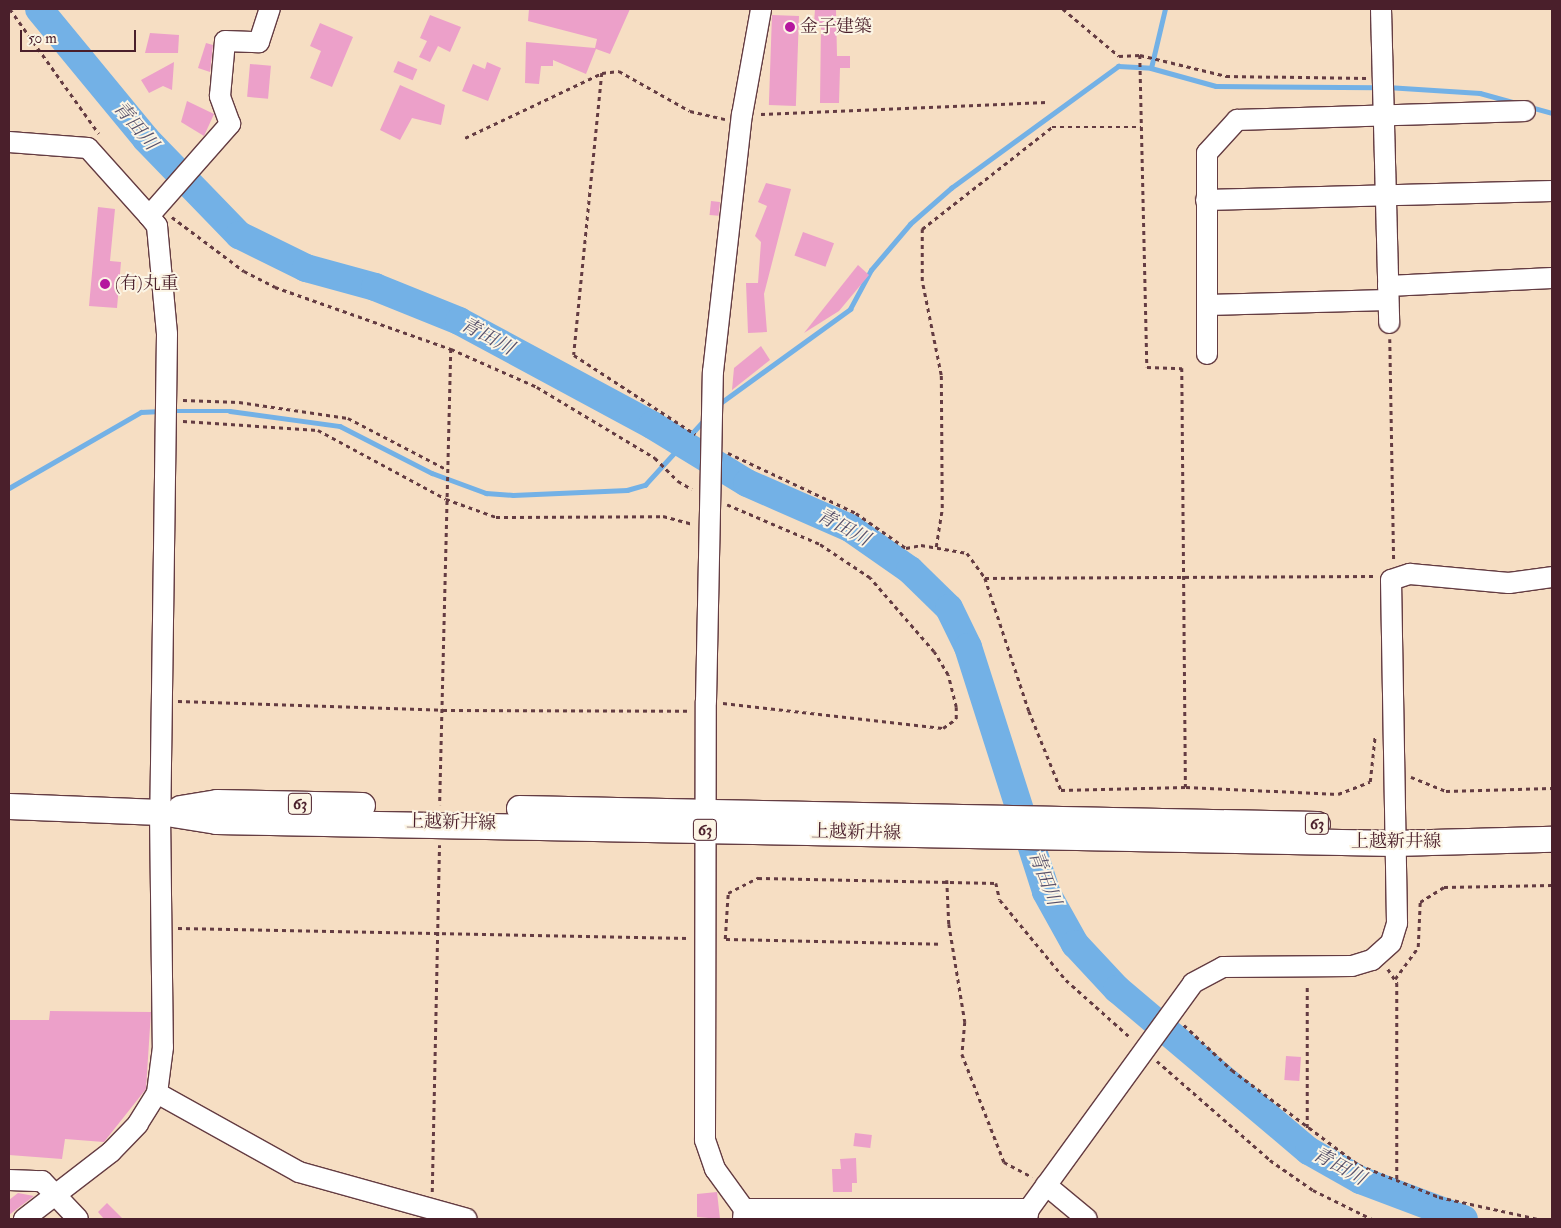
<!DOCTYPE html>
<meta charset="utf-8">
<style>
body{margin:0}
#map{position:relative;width:1561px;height:1228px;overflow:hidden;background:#f6dec3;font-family:"IM FELL Double Pica","Noto Serif JP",serif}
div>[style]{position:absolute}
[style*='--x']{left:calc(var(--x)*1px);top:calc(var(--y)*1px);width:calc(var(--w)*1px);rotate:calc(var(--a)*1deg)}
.stream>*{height:4.5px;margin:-2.25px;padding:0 2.25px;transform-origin:2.25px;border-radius:2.25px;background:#73b1e6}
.river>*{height:28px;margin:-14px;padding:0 14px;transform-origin:14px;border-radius:14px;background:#73b1e6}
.building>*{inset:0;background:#eca0c9;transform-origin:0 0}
.path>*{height:2.5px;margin-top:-1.25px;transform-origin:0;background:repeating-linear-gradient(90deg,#643c42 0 4px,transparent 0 8px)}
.roads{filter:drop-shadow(1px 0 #643c42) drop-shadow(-1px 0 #643c42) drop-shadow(0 1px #643c42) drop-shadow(0 -1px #643c42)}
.minor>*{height:20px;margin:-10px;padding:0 10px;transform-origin:10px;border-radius:10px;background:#fff}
.major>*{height:25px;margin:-12.5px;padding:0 12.5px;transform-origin:12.5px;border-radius:12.5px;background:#fff}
.dots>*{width:14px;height:14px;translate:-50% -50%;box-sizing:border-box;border:2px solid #fcf5e5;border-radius:50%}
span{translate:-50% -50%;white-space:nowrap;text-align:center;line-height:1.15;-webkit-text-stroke:4px #fcf5e5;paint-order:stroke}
.shield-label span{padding:1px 4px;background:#fcf5e5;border:1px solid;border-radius:4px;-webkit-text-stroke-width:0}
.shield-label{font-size:16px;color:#4a1f2b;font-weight:700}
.poi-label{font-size:18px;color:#4a1f2b}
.left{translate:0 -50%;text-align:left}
.street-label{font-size:18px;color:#4a1f2b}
.water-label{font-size:19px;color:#58526c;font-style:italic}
.frame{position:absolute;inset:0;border:10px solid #4a1f2b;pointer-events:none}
.scale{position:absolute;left:20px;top:30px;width:116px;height:22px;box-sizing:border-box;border:2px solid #4a1f2b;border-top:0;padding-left:6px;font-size:15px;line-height:18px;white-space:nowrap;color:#4a1f2b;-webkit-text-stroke:4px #fcf5e5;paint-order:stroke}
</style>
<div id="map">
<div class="stream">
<div style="--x:1151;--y:68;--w:61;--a:-76.7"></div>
<div style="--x:1387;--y:87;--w:93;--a:3.7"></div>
<div style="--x:1480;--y:93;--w:75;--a:15.5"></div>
<div style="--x:719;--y:404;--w:162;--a:-35.9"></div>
<div style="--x:850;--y:309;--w:44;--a:-61.7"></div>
<div style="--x:871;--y:270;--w:60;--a:-49.7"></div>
<div style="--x:910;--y:224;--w:55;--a:-41.3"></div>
<div style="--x:951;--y:188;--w:207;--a:-36.1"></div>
<div style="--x:1118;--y:66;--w:33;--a:3"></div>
<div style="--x:1151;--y:68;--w:67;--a:15.5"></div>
<div style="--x:1216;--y:86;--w:161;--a:0.4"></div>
<div style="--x:172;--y:411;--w:58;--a:0"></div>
<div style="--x:230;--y:411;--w:111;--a:7.8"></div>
<div style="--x:340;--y:426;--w:103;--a:27.1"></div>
<div style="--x:432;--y:473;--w:58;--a:20.3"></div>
<div style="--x:486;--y:493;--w:27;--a:4"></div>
<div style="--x:513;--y:495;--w:114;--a:-2.5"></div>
<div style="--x:627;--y:490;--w:19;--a:-16"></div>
<div style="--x:645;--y:485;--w:89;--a:-47.7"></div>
<div style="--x:9;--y:488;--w:152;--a:-29.9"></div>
<div style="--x:141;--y:412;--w:20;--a:-3"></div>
</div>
<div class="river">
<div style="--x:39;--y:9;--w:168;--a:50.5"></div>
<div style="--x:146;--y:139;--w:134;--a:45.9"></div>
<div style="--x:239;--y:235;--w:75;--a:26.2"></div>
<div style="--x:306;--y:268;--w:72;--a:15.4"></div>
<div style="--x:375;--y:287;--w:91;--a:22"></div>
<div style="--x:459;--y:321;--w:219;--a:28.3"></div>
<div style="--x:652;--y:425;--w:111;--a:31.4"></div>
<div style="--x:747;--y:483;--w:112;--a:23.6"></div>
<div style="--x:850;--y:528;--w:73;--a:35"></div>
<div style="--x:910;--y:570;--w:54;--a:44.3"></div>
<div style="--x:949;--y:608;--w:43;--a:64"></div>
<div style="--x:968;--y:647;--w:257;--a:72.3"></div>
<div style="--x:1046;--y:892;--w:60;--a:60.9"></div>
<div style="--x:1075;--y:944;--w:62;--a:47"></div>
<div style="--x:1117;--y:989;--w:251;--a:40.2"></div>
<div style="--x:1309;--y:1151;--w:59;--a:29.6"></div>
<div style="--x:1360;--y:1180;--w:111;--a:20.6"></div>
</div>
<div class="building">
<div style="clip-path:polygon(529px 9px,630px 9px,610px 54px,596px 49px,586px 74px,553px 60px,553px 66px,541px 66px,539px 84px,525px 83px,526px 42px,595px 48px,597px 39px,528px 21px)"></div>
<div style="clip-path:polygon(815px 9px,836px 9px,837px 56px,850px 56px,850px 68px,840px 68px,839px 103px,820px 103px,821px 23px,814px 23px)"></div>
<div style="clip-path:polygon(430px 15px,461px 27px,450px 52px,438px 46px,430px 62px,419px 57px,427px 41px,420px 38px)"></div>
<div style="left:772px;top:15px;width:27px;height:90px;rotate:2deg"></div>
<div style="clip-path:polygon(320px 23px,353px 37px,332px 87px,310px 78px,321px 51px,310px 46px)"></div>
<div style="clip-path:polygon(150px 33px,179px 35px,178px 53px,145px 53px)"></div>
<div style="clip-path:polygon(206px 43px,213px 45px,210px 72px,198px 68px)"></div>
<div style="left:398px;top:61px;width:21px;height:12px;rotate:23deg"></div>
<div style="clip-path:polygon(174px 62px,172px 90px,163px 86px,149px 93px,141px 80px)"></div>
<div style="clip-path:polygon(487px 62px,501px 68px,488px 101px,462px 91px,473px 64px,485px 69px)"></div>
<div style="left:250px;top:64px;width:21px;height:33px;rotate:5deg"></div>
<div style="clip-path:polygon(400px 85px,445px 105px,441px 125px,412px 118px,400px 140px,380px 130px)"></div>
<div style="clip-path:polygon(187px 101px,214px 114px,204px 136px,181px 122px)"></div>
<div style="clip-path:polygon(766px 183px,791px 189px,764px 294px,767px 332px,748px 333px,746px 283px,758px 283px,761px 242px,755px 236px,767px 206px,758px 202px)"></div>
<div style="left:711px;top:201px;width:9px;height:14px;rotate:6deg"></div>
<div style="clip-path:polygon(98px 207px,115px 209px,110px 261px,121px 262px,117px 308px,89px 306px)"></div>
<div style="left:803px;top:232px;width:33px;height:25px;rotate:20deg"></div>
<div style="clip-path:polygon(858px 265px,869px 275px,839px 311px,804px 333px)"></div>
<div style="clip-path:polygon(761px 346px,770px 360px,732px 390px,734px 368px)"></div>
<div style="clip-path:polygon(50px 1011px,151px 1012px,146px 1089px,104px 1142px,65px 1139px,62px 1159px,9px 1155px,9px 1020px,49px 1020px)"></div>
<div style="left:1286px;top:1056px;width:15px;height:24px;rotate:4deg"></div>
<div style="left:855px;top:1133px;width:17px;height:13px;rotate:7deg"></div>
<div style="clip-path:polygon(856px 1158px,857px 1183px,852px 1183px,852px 1192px,833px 1192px,832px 1169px,841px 1169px,840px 1159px)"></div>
<div style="clip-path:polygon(717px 1192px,720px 1219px,697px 1217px,697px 1194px)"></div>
<div style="clip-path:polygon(18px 1193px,34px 1196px,9px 1215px,9px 1200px)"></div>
<div style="clip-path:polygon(107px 1203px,123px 1219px,104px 1219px,98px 1212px)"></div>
</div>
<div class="path">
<div style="--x:10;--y:9;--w:153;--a:54.5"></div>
<div style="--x:1063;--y:9;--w:73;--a:40"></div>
<div style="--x:1119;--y:56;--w:21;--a:-3"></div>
<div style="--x:1140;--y:55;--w:89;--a:13.7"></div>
<div style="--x:1226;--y:76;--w:141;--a:0.8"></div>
<div style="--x:1140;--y:55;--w:312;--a:88.7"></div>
<div style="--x:1147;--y:367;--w:35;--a:2"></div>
<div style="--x:1182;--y:368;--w:419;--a:89.5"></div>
<div style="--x:602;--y:73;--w:283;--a:95.7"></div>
<div style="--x:574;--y:355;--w:145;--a:33.1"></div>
<div style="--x:761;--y:114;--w:286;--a:-2.4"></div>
<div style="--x:465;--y:138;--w:152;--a:-25.4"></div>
<div style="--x:602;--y:73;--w:17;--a:-7"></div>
<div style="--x:619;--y:71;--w:81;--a:29.4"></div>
<div style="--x:690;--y:111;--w:36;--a:13"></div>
<div style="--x:172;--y:217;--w:90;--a:36.9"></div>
<div style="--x:244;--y:271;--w:35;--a:27"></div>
<div style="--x:275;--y:287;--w:187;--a:19.4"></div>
<div style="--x:451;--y:349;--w:456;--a:91.4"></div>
<div style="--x:1390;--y:339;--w:222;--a:89"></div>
<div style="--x:451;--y:349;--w:94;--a:23.8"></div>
<div style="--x:537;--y:387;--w:138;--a:31"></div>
<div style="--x:655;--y:458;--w:33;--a:45"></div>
<div style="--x:678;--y:481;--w:16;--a:30"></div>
<div style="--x:183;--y:400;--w:56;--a:2"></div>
<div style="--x:239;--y:402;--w:110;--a:8.4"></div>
<div style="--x:348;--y:418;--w:110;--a:27.5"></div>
<div style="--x:183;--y:421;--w:135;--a:3.8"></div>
<div style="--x:318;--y:430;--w:145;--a:28.3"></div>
<div style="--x:446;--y:499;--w:53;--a:19.8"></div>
<div style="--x:496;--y:517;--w:167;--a:-0.3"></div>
<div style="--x:663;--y:516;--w:30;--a:15"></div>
<div style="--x:728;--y:453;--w:141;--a:25.1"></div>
<div style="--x:856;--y:513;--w:61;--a:35"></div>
<div style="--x:906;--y:548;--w:15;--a:-11"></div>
<div style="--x:921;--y:545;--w:47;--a:9.9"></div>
<div style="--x:967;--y:553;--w:31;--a:54"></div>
<div style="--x:985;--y:578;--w:140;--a:71.7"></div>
<div style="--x:1029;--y:711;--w:85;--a:67.9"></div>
<div style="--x:1061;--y:790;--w:125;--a:-1.4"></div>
<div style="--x:1186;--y:787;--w:152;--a:2.6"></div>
<div style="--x:1338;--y:794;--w:34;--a:-21"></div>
<div style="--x:1370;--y:782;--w:47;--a:-83.9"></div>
<div style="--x:936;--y:547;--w:39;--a:-81"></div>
<div style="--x:942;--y:508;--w:133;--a:-90.4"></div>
<div style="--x:941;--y:375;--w:96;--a:-101.4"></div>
<div style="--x:922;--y:281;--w:52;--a:-90"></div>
<div style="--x:922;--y:229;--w:165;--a:-38.1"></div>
<div style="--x:1052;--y:127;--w:89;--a:0"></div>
<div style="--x:985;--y:578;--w:389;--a:-0.3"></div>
<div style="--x:178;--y:701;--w:265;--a:1.9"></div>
<div style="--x:443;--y:710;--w:247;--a:0.2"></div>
<div style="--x:723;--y:703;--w:221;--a:6.5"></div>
<div style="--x:943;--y:728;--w:16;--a:-35"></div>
<div style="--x:956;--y:719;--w:12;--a:-90"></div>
<div style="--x:956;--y:707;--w:33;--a:-104"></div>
<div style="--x:948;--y:675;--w:27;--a:-121"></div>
<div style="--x:934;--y:652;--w:98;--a:-130.9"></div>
<div style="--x:870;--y:578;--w:61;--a:-146.3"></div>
<div style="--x:819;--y:544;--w:100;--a:-157"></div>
<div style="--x:1411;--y:777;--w:38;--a:22"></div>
<div style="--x:1446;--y:791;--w:106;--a:-1.6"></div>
<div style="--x:947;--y:880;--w:44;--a:87.4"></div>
<div style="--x:949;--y:924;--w:99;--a:80.7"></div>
<div style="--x:965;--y:1022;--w:32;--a:95"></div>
<div style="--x:962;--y:1054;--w:116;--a:68.7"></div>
<div style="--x:1004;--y:1162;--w:32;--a:28"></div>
<div style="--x:178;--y:928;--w:510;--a:1.12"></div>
<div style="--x:725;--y:939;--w:46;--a:-86.3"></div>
<div style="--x:728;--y:893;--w:34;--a:-27"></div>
<div style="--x:758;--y:878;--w:238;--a:1.2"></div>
<div style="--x:996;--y:883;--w:17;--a:77"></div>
<div style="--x:1000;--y:900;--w:104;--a:50.5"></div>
<div style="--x:1066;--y:980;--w:87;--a:41.7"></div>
<div style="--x:726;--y:939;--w:214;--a:1.3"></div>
<div style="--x:1388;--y:969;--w:17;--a:57"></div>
<div style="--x:1397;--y:983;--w:197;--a:90"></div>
<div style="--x:1395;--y:979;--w:39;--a:-54"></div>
<div style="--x:1418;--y:947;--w:45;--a:-87.5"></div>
<div style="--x:1420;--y:902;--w:28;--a:-32"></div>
<div style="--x:1444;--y:887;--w:108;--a:-1.1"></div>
<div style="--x:1184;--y:1025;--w:66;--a:43.2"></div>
<div style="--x:1232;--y:1070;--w:159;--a:36.8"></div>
<div style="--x:1359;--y:1165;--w:86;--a:21.8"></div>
<div style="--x:1439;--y:1197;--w:101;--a:12.5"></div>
<div style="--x:1157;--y:1061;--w:150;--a:41.2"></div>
<div style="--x:1270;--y:1160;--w:52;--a:34.9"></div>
<div style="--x:1313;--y:1190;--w:66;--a:26.2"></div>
<div style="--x:1307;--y:1128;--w:143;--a:-90"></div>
<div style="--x:432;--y:1192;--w:347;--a:-88.8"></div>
</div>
<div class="roads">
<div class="minor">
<div style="--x:1381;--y:9;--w:314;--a:88.5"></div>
<div style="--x:9;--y:142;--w:79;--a:4.3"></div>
<div style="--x:88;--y:148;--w:91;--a:48.1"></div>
<div style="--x:149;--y:216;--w:13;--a:51"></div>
<div style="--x:157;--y:226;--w:108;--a:84.7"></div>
<div style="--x:167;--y:334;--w:478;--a:90.8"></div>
<div style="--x:160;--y:812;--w:235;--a:89.3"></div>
<div style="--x:163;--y:1047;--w:46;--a:97.4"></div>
<div style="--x:157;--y:1093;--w:36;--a:122"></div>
<div style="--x:138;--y:1124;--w:39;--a:134"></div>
<div style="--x:111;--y:1152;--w:110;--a:142.4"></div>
<div style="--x:1206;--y:200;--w:346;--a:-1.5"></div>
<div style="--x:149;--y:216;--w:123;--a:-48.6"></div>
<div style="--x:230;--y:124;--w:30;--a:-110"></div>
<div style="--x:220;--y:96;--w:55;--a:-84.8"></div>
<div style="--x:225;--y:41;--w:34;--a:2"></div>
<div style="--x:259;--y:42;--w:35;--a:-72"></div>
<div style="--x:1388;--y:286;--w:164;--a:-2.8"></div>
<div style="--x:1208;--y:305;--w:180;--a:-1.6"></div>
<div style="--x:1207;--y:354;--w:201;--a:-90"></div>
<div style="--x:1207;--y:153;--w:45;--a:-47.7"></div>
<div style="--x:1237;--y:120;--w:288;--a:-1.8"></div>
<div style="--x:157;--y:1093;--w:162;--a:29.1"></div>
<div style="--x:299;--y:1172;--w:174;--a:15.6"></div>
<div style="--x:9;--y:1180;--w:33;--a:2"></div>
<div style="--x:42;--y:1181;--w:52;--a:46.5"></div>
<div style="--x:1046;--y:1185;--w:53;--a:39.7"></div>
<div style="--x:744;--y:1209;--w:285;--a:0"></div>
<div style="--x:743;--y:1219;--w:10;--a:-84"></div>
<div style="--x:744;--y:1209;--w:49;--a:-125.9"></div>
<div style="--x:715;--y:1169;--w:31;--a:-109"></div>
<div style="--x:705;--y:1140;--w:439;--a:-89.9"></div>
<div style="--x:706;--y:701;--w:329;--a:-88.8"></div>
<div style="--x:713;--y:372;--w:259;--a:-83.6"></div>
<div style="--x:742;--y:115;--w:108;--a:-79.8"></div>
<div style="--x:1027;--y:1219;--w:10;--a:-79"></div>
<div style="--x:1029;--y:1209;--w:279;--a:-54"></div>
<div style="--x:1193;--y:983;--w:34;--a:-28"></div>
<div style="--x:1223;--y:967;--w:129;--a:-0.4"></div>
<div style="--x:1352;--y:966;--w:21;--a:-17"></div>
<div style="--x:1372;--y:960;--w:25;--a:-42"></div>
<div style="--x:1391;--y:943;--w:21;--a:-73"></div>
<div style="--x:1397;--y:923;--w:343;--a:-91"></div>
<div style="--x:1391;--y:580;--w:20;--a:-18"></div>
<div style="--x:1410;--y:574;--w:99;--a:5.2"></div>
<div style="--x:1509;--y:583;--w:43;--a:-7.9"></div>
</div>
<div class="major">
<div style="--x:9;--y:806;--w:151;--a:2.3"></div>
<div style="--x:160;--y:812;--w:57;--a:9.1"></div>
<div style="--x:216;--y:821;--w:1178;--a:1.07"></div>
<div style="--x:1394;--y:843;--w:158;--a:-1.5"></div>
<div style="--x:180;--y:808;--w:37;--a:-9"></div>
<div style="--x:217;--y:802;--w:145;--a:1.2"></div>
<div style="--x:519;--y:808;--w:798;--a:1.15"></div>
</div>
</div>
<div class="dots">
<div style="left:790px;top:27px;background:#b5179e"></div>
<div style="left:105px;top:284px;background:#b5179e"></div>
</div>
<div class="shield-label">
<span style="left:300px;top:804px">63</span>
<span style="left:1317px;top:824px">63</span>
<span style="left:705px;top:830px">63</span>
</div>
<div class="poi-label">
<span class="left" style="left:800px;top:27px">金子建築</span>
<span class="left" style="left:115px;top:284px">(有)丸重</span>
</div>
<div class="street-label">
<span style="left:451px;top:823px;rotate:1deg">上越新井線</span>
<span style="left:856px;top:833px;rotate:1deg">上越新井線</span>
<span style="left:1396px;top:842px">上越新井線</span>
</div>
<div class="water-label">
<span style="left:135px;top:126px;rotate:50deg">青田川</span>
<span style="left:487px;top:337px;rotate:28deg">青田川</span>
<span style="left:843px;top:528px;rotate:28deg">青田川</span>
<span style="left:1044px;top:878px;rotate:69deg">青田川</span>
<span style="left:1339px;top:1167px;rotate:29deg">青田川</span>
</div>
<div class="frame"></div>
<div class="scale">50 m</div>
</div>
